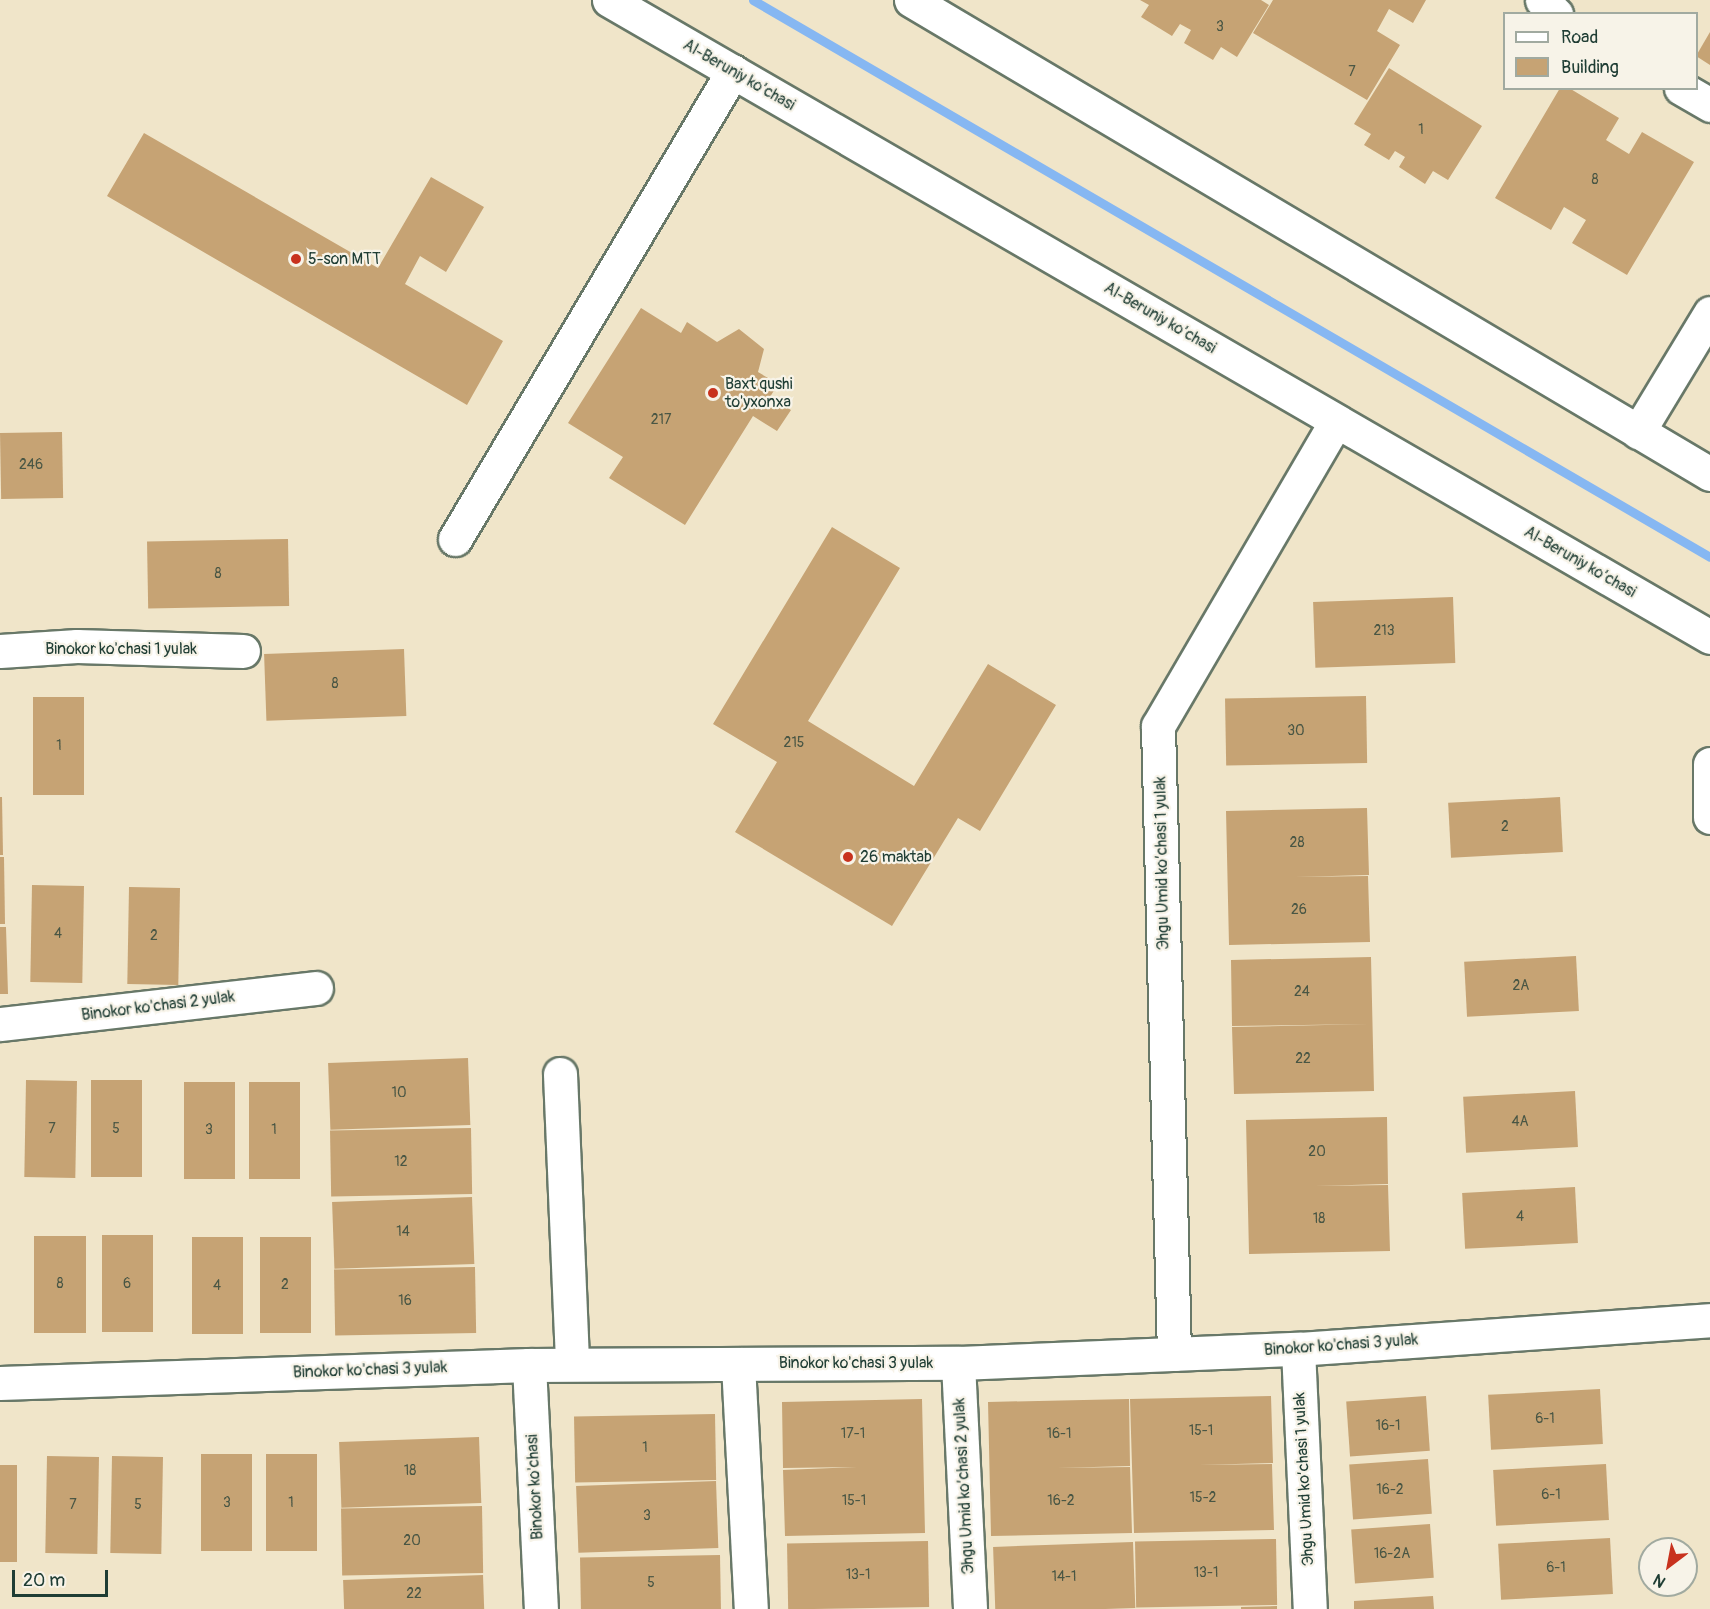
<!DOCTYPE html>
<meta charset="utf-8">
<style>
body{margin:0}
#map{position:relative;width:1710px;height:1609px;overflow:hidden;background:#f0e5c9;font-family:Pangolin,sans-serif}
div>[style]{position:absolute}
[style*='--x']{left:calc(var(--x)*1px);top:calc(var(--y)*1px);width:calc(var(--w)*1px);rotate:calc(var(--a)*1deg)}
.stream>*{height:9px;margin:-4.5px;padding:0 4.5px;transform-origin:4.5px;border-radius:4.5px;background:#86b7f2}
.building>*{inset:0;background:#c6a374;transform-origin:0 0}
.roads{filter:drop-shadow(2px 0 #687868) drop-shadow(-2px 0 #687868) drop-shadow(0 2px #687868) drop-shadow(0 -2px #687868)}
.minor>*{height:33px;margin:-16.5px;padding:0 16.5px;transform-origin:16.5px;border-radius:16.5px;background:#fff}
.major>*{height:33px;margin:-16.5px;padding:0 16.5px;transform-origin:16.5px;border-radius:16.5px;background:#fff}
.dots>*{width:16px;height:16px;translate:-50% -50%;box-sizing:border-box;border:3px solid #f7f3e8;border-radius:50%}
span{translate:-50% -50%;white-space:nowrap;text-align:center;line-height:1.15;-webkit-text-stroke:4.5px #f7f3e8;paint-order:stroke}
.number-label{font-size:14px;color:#495644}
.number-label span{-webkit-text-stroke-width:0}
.street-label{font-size:16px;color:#1f3d34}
.poi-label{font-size:16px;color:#1f3d34}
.left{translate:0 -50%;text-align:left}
.legend{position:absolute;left:1503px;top:12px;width:195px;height:78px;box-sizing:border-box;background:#f7f3e8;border:2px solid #a1aaa0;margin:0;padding:8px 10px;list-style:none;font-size:18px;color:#1f3d34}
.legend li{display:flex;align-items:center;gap:12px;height:30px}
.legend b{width:30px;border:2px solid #a1aaa0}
.north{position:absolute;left:1638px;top:1537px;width:60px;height:60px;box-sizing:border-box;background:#f7f3e8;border:2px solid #a1aaa0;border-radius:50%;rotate:212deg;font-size:16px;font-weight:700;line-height:24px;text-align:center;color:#1f3d34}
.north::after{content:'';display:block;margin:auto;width:21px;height:27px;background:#c8321e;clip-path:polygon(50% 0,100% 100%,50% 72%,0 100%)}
.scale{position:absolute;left:12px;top:1570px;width:96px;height:27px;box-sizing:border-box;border:3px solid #1f3d34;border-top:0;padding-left:8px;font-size:18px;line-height:21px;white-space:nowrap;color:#1f3d34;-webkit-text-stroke:4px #f7f3e8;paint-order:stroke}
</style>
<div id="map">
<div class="stream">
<div style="--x:753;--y:0;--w:1107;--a:30.2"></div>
</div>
<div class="building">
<div style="clip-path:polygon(1140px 0,1261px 0,1269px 5px,1237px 57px,1221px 47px,1213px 60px,1184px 43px,1191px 30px,1180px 24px,1172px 36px,1141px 17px,1149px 5px)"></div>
<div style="clip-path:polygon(1273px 0,1426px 0,1413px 23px,1389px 9px,1377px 31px,1400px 45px,1367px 100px,1253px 33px)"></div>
<div style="clip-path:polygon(1710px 32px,1710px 65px,1696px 56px)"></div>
<div style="clip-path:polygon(1389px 68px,1482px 126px,1448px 180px,1433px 171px,1425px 184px,1399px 167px,1405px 157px,1395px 151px,1389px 160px,1364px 145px,1371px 134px,1354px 124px)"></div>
<div style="clip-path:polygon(1560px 88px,1569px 88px,1619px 118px,1606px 140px,1629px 154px,1642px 132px,1694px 162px,1627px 275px,1572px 243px,1586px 220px,1564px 207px,1551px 230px,1495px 198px)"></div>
<div style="clip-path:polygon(144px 133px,378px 268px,431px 177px,484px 207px,446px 272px,420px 256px,405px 284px,503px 341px,467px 405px,107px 196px)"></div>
<div style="clip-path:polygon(641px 308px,681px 333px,687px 322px,717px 342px,739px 329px,764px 349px,758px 372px,778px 384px,770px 397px,791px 410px,777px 431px,753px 416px,685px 525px,609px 478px,623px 457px,568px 423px)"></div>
<div style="left:62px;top:432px;width:66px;height:62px;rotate:89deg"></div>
<div style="clip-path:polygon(832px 527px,900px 568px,808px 721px,914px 786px,988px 664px,1056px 705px,980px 831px,958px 818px,892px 926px,735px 832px,777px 762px,713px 724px)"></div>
<div style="left:288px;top:539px;width:67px;height:141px;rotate:89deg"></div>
<div style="left:1453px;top:597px;width:66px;height:140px;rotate:88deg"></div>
<div style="left:404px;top:649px;width:67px;height:140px;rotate:88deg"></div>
<div style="left:1366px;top:696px;width:67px;height:141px;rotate:89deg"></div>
<div style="left:84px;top:697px;width:98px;height:51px;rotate:90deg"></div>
<div style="clip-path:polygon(0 797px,2px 797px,3px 855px,0 855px)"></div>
<div style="left:1560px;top:797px;width:55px;height:112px;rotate:87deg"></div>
<div style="clip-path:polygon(1367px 808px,1369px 875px,1295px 877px,1368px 876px,1370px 942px,1229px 945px,1226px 811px)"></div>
<div style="clip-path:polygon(0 857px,4px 857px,5px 924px,0 924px)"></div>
<div style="left:32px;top:885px;width:52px;height:97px;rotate:1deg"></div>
<div style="left:129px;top:887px;width:51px;height:97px;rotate:1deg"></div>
<div style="clip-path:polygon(0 927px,6px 927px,8px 994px,0 994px)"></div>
<div style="left:1576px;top:956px;width:55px;height:112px;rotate:87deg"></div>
<div style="clip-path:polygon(1371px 957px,1374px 1091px,1234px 1094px,1232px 1027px,1370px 1024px,1232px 1026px,1231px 960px)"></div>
<div style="left:468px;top:1058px;width:67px;height:140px;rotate:88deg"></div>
<div style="left:26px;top:1080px;width:51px;height:97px;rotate:1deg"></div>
<div style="left:91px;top:1080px;width:51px;height:97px"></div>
<div style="left:184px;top:1082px;width:51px;height:97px"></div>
<div style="left:249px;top:1082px;width:51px;height:97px"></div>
<div style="left:1575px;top:1091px;width:56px;height:112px;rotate:87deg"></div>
<div style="clip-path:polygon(1387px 1117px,1388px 1184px,1315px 1186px,1388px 1185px,1390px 1251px,1249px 1254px,1246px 1120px)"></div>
<div style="left:471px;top:1128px;width:66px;height:141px;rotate:89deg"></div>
<div style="left:1575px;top:1187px;width:56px;height:113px;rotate:87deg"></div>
<div style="left:472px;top:1197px;width:67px;height:140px;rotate:88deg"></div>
<div style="left:102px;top:1235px;width:51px;height:97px"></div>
<div style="left:34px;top:1236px;width:52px;height:97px"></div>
<div style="left:192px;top:1237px;width:51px;height:97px"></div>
<div style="left:260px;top:1237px;width:51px;height:96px"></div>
<div style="left:475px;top:1267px;width:66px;height:141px;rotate:89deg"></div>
<div style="left:1600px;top:1389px;width:55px;height:112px;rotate:87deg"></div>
<div style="clip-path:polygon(1271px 1396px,1273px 1463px,1199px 1465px,1272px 1464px,1274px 1530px,1134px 1533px,1130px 1399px)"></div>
<div style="left:1426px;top:1396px;width:55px;height:80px;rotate:86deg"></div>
<div style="clip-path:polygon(922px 1399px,925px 1533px,785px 1536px,783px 1470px,857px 1467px,783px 1468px,782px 1402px)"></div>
<div style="clip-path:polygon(1129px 1399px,1130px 1466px,1057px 1468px,1130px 1467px,1132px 1533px,991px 1536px,988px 1402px)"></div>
<div style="left:715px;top:1414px;width:66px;height:141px;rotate:89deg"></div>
<div style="left:479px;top:1437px;width:66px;height:140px;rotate:88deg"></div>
<div style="left:201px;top:1454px;width:51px;height:97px"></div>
<div style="left:266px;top:1454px;width:51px;height:97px"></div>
<div style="left:47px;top:1456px;width:52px;height:97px;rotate:1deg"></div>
<div style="left:112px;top:1456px;width:51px;height:97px;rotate:1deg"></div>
<div style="left:1428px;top:1459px;width:55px;height:79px;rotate:86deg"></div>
<div style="left:1606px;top:1464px;width:56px;height:113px;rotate:87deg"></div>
<div style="left:0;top:1465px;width:17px;height:97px"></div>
<div style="left:716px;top:1481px;width:67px;height:140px;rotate:88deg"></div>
<div style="left:482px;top:1506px;width:67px;height:141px;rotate:89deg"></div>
<div style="left:1430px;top:1524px;width:54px;height:79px;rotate:86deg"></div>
<div style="left:1610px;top:1538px;width:56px;height:112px;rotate:87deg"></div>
<div style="left:1276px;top:1539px;width:66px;height:141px;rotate:89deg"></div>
<div style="left:928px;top:1541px;width:66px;height:141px;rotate:89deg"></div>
<div style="left:1133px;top:1542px;width:66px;height:140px;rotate:88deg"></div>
<div style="left:720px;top:1555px;width:54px;height:140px;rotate:89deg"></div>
<div style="left:483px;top:1575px;width:34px;height:140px;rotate:88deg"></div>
<div style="clip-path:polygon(1433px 1596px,1434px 1609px,1354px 1609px,1354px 1601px)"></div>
<div style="clip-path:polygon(1277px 1606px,1277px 1609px,1241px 1609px,1241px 1607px)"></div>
</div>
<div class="roads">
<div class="minor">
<div style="--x:1542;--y:0;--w:20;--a:45"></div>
<div style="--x:1681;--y:88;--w:34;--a:30"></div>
<div style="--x:1638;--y:432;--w:139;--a:-58.8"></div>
<div style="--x:455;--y:539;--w:544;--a:-59.29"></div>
<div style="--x:0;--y:651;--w:77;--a:-3.7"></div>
<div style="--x:77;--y:646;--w:166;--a:1.7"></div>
<div style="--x:1710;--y:764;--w:53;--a:90"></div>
<div style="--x:0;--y:1024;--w:318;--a:-6.5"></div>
<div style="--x:560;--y:1074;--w:290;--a:87.6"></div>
<div style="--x:1298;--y:1349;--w:260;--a:87.4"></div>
<div style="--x:1174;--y:1354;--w:628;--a:-91.46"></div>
<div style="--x:1158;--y:726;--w:353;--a:-59.7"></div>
<div style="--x:958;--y:1363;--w:246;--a:87.2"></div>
<div style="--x:738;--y:1364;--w:245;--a:87"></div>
<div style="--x:529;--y:1365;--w:244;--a:87.2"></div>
<div style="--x:0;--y:1383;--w:529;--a:-1.95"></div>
<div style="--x:529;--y:1365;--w:429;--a:-0.3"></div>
<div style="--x:958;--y:1363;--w:340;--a:-2.4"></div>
<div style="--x:1298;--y:1349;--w:413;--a:-4"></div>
</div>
<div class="major">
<div style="--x:609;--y:0;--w:1272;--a:30.05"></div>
<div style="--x:911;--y:0;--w:929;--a:30.68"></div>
</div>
</div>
<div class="dots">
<div style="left:296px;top:259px;background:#c8321e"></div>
<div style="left:713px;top:393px;background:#c8321e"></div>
<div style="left:848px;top:857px;background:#c8321e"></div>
</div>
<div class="number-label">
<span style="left:1220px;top:27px">3</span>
<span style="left:1352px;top:72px">7</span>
<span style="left:1421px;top:130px">1</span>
<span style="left:1595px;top:180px">8</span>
<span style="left:661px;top:420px">217</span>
<span style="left:31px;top:465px">246</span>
<span style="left:218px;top:574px">8</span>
<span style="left:1384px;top:631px">213</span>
<span style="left:335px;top:684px">8</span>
<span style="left:1296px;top:731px">30</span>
<span style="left:794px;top:743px">215</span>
<span style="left:59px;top:746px">1</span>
<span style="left:1505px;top:827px">2</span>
<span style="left:1297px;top:843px">28</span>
<span style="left:1299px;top:910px">26</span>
<span style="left:58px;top:934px">4</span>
<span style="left:154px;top:936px">2</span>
<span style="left:1521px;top:986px">2A</span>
<span style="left:1302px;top:992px">24</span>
<span style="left:1303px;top:1059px">22</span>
<span style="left:399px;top:1093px">10</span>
<span style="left:1520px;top:1122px">4A</span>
<span style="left:52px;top:1129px">7</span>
<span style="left:116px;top:1129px">5</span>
<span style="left:209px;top:1130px">3</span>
<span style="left:274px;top:1130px">1</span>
<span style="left:1317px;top:1152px">20</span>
<span style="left:401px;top:1162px">12</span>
<span style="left:1520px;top:1217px">4</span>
<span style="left:1319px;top:1219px">18</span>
<span style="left:403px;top:1232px">14</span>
<span style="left:60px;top:1284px">8</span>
<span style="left:127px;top:1284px">6</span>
<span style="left:285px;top:1285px">2</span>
<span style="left:217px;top:1286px">4</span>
<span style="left:405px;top:1301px">16</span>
<span style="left:1545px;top:1419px">6-1</span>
<span style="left:1388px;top:1426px">16-1</span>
<span style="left:1201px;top:1431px">15-1</span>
<span style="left:853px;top:1434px">17-1</span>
<span style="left:1059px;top:1434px">16-1</span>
<span style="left:645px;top:1448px">1</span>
<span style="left:410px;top:1471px">18</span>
<span style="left:1390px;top:1490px">16-2</span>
<span style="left:1551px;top:1495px">6-1</span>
<span style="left:1203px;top:1498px">15-2</span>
<span style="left:854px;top:1501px">15-1</span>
<span style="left:1061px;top:1501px">16-2</span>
<span style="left:227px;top:1503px">3</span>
<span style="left:291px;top:1503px">1</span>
<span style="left:73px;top:1505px">7</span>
<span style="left:138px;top:1505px">5</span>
<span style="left:647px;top:1516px">3</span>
<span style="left:412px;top:1541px">20</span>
<span style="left:1392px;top:1554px">16-2A</span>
<span style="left:1556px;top:1568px">6-1</span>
<span style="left:1206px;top:1573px">13-1</span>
<span style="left:858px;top:1575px">13-1</span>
<span style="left:1064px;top:1577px">14-1</span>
<span style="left:651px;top:1583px">5</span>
<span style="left:414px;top:1594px">22</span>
</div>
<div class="street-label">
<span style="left:739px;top:75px;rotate:30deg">Al-Beruniy ko’chasi</span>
<span style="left:1160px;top:318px;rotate:30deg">Al-Beruniy ko’chasi</span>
<span style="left:1580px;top:562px;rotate:30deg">Al-Beruniy ko’chasi</span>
<span style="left:121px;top:649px">Binokor ko'chasi 1 yulak</span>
<span style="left:1162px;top:863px;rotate:-91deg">Эhgu Umid ko’chasi 1 yulak</span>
<span style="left:158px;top:1006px;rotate:-7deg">Binokor ko'chasi 2 yulak</span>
<span style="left:1341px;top:1345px;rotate:-4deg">Binokor ko'chasi 3 yulak</span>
<span style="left:856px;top:1363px">Binokor ko'chasi 3 yulak</span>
<span style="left:370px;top:1370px;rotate:-2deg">Binokor ko'chasi 3 yulak</span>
<span style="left:1304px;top:1479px;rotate:-93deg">Эhgu Umid ko’chasi 1 yulak</span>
<span style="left:964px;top:1486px;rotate:-93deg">Эhgu Umid ko’chasi 2 yulak</span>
<span style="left:535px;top:1487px;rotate:-93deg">Binokor ko'chasi</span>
</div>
<div class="poi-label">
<span class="left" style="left:308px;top:259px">5-son MTT</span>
<span class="left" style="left:725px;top:393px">Baxt qushi<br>to'yxonxa</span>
<span class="left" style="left:860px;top:857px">26 maktab</span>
</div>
<ul class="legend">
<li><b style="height:8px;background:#fff"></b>Road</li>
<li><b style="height:16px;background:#c6a374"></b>Building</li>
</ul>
<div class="north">N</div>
<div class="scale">20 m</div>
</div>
